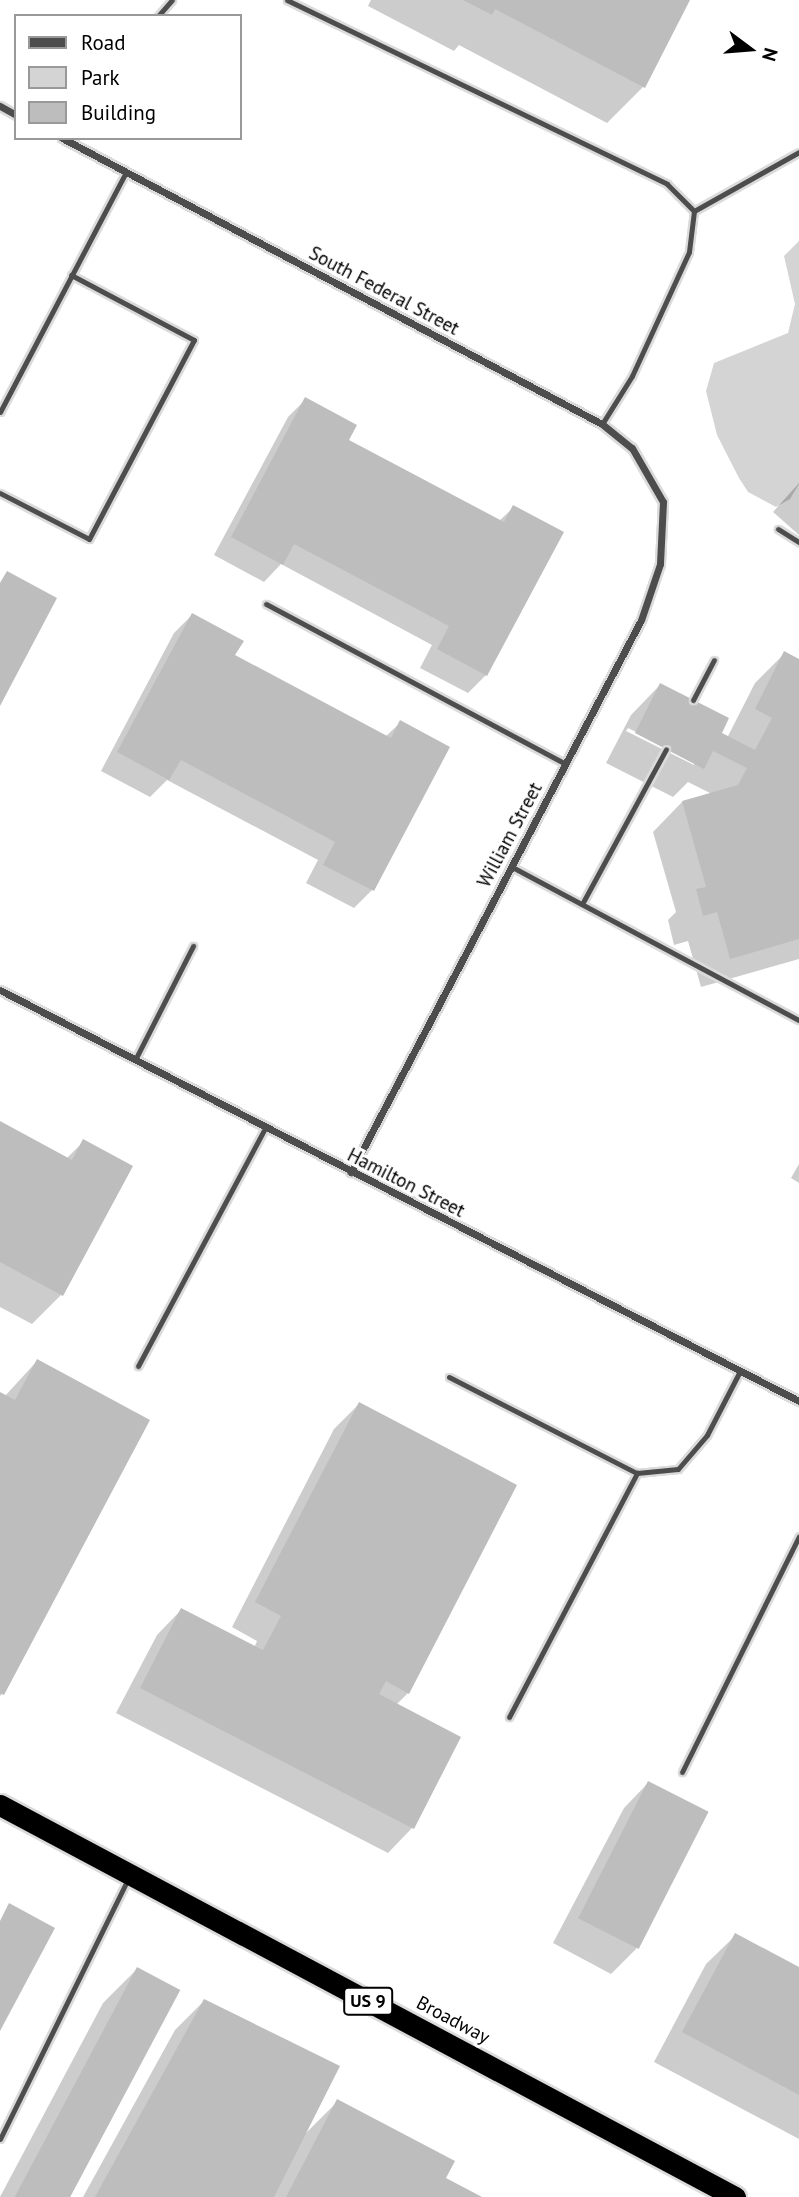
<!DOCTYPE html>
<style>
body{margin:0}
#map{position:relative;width:799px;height:2197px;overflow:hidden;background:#fff;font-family:"PT Sans",sans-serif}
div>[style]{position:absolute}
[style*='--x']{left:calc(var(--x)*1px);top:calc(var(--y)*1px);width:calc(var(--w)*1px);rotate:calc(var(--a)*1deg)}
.green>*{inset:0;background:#d4d4d4}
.shadow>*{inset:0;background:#0003}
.building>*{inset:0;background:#bdbdbd;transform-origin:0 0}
.roads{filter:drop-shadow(2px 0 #dbdbdb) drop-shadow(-2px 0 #dbdbdb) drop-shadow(0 2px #dbdbdb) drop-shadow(0 -2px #dbdbdb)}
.lane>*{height:5px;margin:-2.5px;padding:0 2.5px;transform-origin:2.5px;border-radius:2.5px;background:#4d4d4d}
.street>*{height:7px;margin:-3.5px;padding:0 3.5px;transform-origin:3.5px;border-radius:3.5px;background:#4d4d4d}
.highway>*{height:21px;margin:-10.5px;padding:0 10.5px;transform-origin:10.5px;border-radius:10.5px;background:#000}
span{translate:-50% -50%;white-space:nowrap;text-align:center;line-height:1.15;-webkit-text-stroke:6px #fff;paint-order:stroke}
.shield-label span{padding:2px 5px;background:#fff;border:2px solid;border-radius:5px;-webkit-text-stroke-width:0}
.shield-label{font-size:18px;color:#000;font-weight:700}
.street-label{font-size:19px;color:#000}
.legend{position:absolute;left:14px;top:14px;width:228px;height:126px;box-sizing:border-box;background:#fff;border:2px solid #999;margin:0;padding:9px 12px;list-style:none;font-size:21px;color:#000}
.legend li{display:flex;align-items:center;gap:14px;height:35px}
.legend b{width:35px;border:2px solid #999}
.north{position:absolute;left:715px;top:14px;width:70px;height:70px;-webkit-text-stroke:5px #fff;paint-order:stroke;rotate:106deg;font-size:19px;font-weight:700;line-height:28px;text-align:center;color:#000}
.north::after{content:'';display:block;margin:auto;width:24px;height:32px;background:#000;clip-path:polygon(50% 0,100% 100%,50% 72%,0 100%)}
</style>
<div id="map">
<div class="green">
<div style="clip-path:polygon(799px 241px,799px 484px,790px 499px,776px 507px,748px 492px,739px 478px,717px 435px,706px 391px,714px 363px,788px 333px,795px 304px,784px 256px)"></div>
</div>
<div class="shadow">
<div style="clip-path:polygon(371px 0,688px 0,643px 87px,607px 123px,459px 45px,454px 51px,368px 6px)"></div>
<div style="clip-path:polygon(306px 399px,347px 440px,499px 521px,514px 507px,486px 675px,468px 693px,420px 668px,432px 645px,281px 564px,264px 582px,214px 555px,288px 417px)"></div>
<div style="clip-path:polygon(799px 483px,799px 535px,773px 512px)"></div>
<div style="clip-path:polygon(192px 615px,233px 656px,385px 737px,400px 723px,448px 748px,372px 890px,354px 908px,306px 883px,318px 860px,167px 780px,150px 797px,101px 771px,174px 633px)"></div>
<div style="clip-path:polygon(evenodd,785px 653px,799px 661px,799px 959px,701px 987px,688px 941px,674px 945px,668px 920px,676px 912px,653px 832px,682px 802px,712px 794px,688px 782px,673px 797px,606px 763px,631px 715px,660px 685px,727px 738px,755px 683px,785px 653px,628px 728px,694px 761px,694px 765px,626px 731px,628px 728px)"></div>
<div style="clip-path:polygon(0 1123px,66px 1159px,83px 1142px,61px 1295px,32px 1324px,0 1307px)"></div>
<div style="clip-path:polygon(799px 1164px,799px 1183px,791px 1178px)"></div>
<div style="clip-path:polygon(37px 1361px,2px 1694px,0 1696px,0 1394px,5px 1396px)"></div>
<div style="clip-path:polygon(359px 1404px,408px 1693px,396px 1705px,459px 1738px,412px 1828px,388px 1853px,116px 1713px,157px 1635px,181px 1610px,254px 1648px,257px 1641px,232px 1627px,334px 1429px)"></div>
<div style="clip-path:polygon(648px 1783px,707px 1813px,636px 1949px,611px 1974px,553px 1943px,624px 1808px)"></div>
<div style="clip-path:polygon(736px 1935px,799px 1969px,799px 2139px,654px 2062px,706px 1964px)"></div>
<div style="clip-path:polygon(137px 1969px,66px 2197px,0 2197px,103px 2003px)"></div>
<div style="clip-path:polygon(204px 2001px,304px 2135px,338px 2101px,444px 2179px,478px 2197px,83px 2197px,175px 2030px)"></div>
</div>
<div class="building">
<div style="clip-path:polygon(463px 0,690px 0,645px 88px,495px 9px,492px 15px)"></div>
<div style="clip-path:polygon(305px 397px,357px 425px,349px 440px,504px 522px,513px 505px,564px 532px,487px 676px,437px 649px,449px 626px,294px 544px,283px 565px,231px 537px)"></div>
<div style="clip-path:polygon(7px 571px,57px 598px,0 706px,0 583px)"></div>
<div style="clip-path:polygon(192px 613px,244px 641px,235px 655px,391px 738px,400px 720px,450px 747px,374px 891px,323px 865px,335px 842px,181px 760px,169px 780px,117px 752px)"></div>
<div style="clip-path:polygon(784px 651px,799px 659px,799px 939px,730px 959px,717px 912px,703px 916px,696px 889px,706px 887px,682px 801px,738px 785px,747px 768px,713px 751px,704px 769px,635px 733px,660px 683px,729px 718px,722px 733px,755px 750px,772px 718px,755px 709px)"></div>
<div style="clip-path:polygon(0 1121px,72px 1160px,83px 1139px,133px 1166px,63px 1296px,0 1262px)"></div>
<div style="clip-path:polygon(37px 1359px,150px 1420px,4px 1695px,0 1693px,0 1392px,15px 1400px)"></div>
<div style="clip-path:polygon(359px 1402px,517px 1485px,409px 1694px,386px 1681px,379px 1694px,461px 1737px,414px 1829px,140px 1688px,181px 1608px,263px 1650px,281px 1616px,255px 1602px)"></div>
<div style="left:648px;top:1781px;width:68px;height:154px;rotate:27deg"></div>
<div style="clip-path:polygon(9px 1903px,55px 1928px,0 2031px,0 1921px)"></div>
<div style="clip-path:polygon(735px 1933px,799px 1967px,799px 2095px,682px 2032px)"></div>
<div style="left:137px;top:1967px;width:49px;height:261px;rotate:28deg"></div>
<div style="clip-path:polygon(204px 1999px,340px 2066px,274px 2197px,95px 2197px)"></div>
<div style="clip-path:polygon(337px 2099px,455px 2161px,446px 2178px,482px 2197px,286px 2197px)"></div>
</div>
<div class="roads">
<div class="lane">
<div style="--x:287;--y:0;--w:422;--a:25.8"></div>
<div style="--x:667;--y:184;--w:38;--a:45"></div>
<div style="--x:694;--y:211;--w:41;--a:97"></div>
<div style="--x:689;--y:252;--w:136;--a:114.7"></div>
<div style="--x:632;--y:376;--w:57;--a:122"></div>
<div style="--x:158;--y:16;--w:21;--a:-49"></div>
<div style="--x:694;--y:211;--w:120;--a:-29.3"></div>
<div style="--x:0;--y:412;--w:271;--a:-62.3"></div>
<div style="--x:0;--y:493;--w:100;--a:27.3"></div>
<div style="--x:89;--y:539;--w:225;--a:-62.2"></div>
<div style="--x:194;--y:340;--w:139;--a:-152.1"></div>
<div style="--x:778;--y:529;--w:25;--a:32"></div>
<div style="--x:266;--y:604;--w:340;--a:28.1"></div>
<div style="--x:693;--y:700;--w:45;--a:-62.3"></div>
<div style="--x:512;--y:867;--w:325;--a:28.1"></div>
<div style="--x:582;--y:904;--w:176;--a:-61.5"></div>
<div style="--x:135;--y:1060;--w:128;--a:-63"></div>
<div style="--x:138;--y:1366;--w:270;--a:-61.9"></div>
<div style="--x:449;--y:1377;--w:211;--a:27.1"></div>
<div style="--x:637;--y:1473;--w:41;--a:-5.6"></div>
<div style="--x:678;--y:1469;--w:45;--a:-49.5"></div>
<div style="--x:707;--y:1435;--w:72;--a:-62.7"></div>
<div style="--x:509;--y:1717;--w:276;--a:-62.3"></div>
<div style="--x:682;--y:1772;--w:263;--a:-63.6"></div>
<div style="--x:0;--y:2139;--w:292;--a:-63.8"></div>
</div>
<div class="street">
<div style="--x:0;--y:106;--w:18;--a:29"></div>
<div style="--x:62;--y:138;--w:611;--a:27.91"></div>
<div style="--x:602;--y:424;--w:38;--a:39"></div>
<div style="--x:632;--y:448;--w:62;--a:60.1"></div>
<div style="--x:663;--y:502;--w:62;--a:92.8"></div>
<div style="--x:660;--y:564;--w:59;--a:108.7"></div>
<div style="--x:641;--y:620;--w:624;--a:117.72"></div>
<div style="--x:0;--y:990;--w:899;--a:27.22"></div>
</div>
<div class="highway">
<div style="--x:0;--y:1805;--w:833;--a:28.07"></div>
</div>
</div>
<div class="shield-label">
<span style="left:368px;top:2001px">US 9</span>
</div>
<div class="street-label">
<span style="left:384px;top:291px;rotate:28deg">South Federal Street</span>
<span style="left:510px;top:835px;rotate:-62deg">William Street</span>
<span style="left:406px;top:1183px;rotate:27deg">Hamilton Street</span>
<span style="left:453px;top:2020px;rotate:28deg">Broadway</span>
</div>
<ul class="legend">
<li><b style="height:9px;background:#4d4d4d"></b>Road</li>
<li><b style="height:19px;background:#d4d4d4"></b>Park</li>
<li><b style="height:19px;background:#bdbdbd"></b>Building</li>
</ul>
<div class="north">N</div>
</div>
